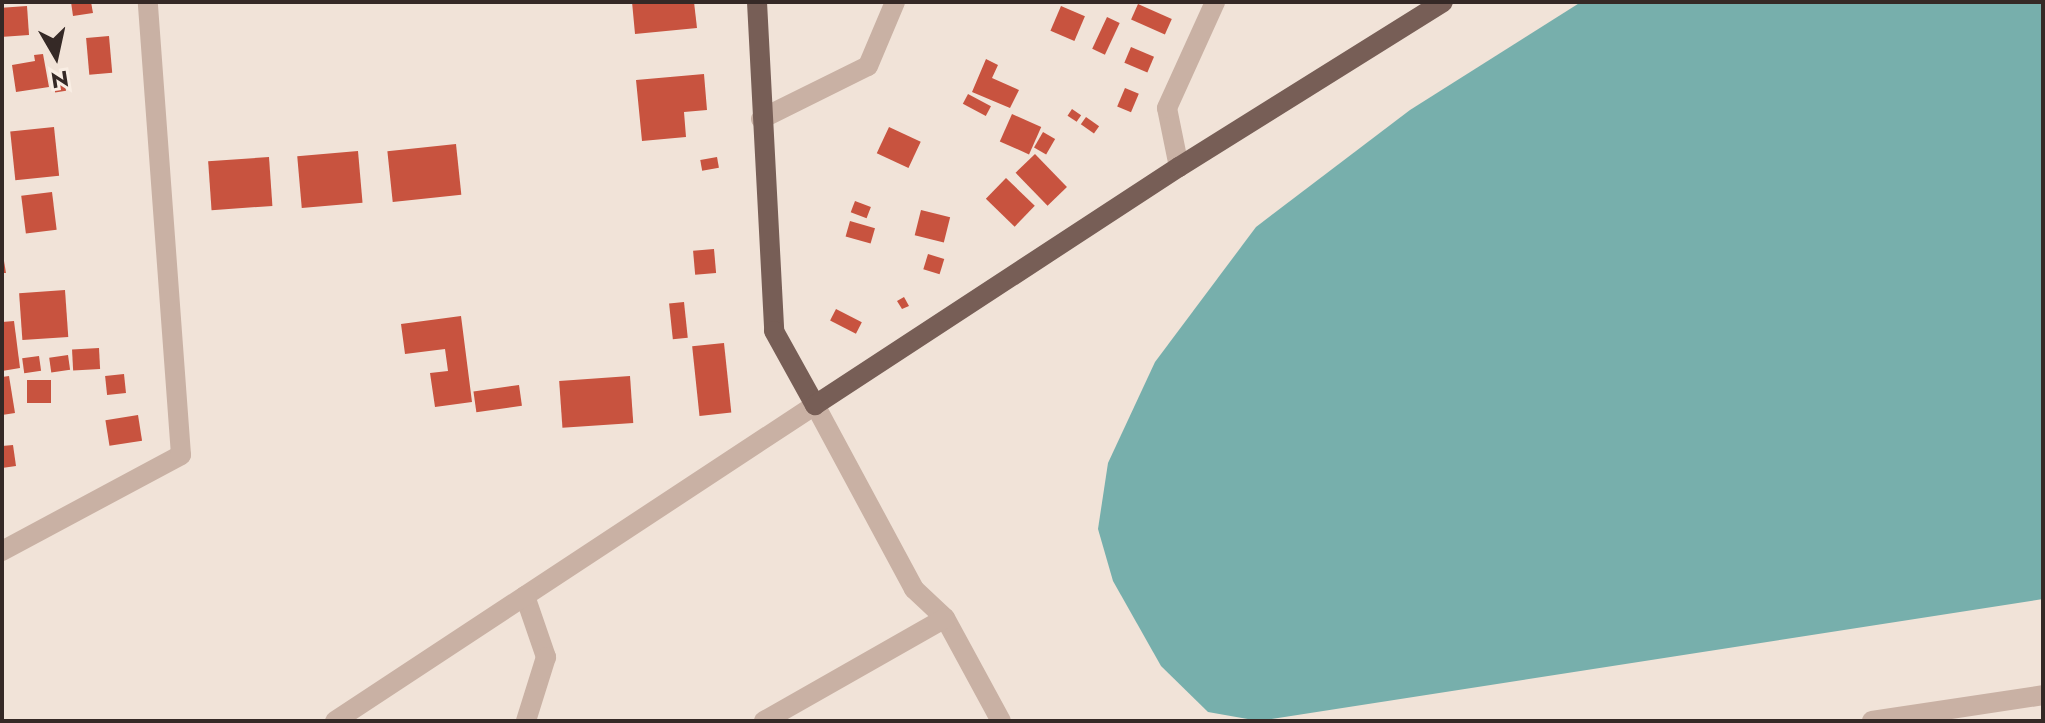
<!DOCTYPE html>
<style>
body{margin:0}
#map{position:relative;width:2045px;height:723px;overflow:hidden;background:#f1e3d8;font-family:Jost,sans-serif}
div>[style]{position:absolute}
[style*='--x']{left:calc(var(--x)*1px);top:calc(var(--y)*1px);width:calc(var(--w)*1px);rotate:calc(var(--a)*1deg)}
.water>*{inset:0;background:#77afac}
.building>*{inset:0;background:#c8533f;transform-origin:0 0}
.minor>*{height:20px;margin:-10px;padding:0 10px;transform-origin:10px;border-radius:10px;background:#c9b1a4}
.major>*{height:20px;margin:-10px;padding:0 10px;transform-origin:10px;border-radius:10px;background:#775e56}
span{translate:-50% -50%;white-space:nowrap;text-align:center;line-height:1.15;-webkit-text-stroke:7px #f9eee4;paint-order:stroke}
.frame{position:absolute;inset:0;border:4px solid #352926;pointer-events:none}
.north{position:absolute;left:16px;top:16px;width:80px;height:80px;-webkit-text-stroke:6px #f9eee4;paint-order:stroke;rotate:171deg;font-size:22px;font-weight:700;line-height:32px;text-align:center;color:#352926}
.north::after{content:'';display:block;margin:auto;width:28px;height:36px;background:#352926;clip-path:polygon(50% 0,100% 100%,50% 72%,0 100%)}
</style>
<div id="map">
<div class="water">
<div style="clip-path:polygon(1581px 2px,2043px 2px,2043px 599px,1259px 721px,1208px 712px,1161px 666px,1113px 581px,1098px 529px,1108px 463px,1155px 362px,1256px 227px,1410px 110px)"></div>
</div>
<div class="building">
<div style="clip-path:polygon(71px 2px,91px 2px,93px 13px,73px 16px)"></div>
<div style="clip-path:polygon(632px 2px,694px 2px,697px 28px,635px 34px)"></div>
<div style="left:1138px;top:4px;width:37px;height:17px;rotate:24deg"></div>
<div style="left:27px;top:6px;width:29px;height:25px;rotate:86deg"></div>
<div style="left:1061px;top:6px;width:26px;height:27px;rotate:23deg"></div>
<div style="left:1107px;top:17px;width:14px;height:35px;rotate:25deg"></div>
<div style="left:109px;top:36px;width:37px;height:23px;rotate:85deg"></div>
<div style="left:1131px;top:47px;width:25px;height:17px;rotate:23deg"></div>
<div style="clip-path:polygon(43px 54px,49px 87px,16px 92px,12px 65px,35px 61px,34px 55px)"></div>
<div style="clip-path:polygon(986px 59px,998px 65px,992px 78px,1019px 90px,1010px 108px,972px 92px)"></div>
<div style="clip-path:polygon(704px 74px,707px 110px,684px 112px,686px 137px,642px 141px,636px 80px)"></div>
<div style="left:64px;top:78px;width:13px;height:11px;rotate:81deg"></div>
<div style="left:1125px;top:88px;width:15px;height:20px;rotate:23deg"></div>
<div style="left:968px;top:94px;width:26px;height:11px;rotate:28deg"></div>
<div style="left:1072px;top:109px;width:11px;height:8px;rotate:34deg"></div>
<div style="left:1012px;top:114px;width:32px;height:30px;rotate:24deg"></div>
<div style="left:1086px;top:117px;width:16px;height:9px;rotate:35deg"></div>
<div style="left:54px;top:127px;width:49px;height:44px;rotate:84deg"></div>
<div style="left:889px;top:127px;width:35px;height:29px;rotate:25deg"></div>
<div style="left:1043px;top:132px;width:14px;height:18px;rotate:30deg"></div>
<div style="left:456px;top:144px;width:51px;height:69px;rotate:84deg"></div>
<div style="left:358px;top:151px;width:52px;height:61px;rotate:85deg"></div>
<div style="left:1035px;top:154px;width:46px;height:27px;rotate:46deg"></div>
<div style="left:269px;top:157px;width:49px;height:61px;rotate:86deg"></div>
<div style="left:717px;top:157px;width:11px;height:17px;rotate:80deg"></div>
<div style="left:1006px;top:178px;width:40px;height:29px;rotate:44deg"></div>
<div style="left:52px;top:192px;width:38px;height:31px;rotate:83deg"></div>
<div style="left:855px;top:201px;width:17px;height:12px;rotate:21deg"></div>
<div style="left:921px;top:210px;width:30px;height:26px;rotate:14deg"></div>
<div style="left:850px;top:221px;width:26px;height:16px;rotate:16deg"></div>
<div style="clip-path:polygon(2px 249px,6px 273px,2px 273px)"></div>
<div style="left:714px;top:249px;width:24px;height:21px;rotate:85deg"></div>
<div style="left:928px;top:254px;width:17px;height:16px;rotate:17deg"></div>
<div style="left:65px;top:290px;width:47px;height:46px;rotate:86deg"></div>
<div style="clip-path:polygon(904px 297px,909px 306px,902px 309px,897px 301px)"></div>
<div style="left:684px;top:302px;width:36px;height:15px;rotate:84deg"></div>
<div style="left:836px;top:309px;width:29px;height:13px;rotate:27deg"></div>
<div style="clip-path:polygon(461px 316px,472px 402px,435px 407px,430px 373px,448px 371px,445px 349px,405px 354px,401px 324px)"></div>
<div style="clip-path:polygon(14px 321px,20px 368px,2px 371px,2px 322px)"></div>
<div style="left:724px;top:343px;width:70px;height:32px;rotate:84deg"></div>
<div style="left:99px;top:348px;width:21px;height:27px;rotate:87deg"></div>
<div style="left:68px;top:355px;width:15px;height:19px;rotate:82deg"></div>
<div style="left:39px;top:356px;width:15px;height:17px;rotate:82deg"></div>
<div style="left:124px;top:374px;width:19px;height:19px;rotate:84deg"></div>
<div style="clip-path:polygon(9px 376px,15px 413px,2px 415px,2px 377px)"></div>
<div style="left:630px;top:376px;width:47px;height:71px;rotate:86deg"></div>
<div style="left:27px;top:380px;width:24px;height:23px"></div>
<div style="left:519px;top:385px;width:21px;height:46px;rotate:82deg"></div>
<div style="left:138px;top:415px;width:26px;height:33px;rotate:81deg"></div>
<div style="clip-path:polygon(13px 445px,16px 466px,2px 468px,2px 446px)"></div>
</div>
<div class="minor">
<div style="--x:761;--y:119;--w:119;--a:-26.4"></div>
<div style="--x:868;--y:66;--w:69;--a:-67.1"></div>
<div style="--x:1179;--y:167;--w:60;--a:-101.5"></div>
<div style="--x:1167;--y:108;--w:116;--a:-65.6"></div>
<div style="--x:2;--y:551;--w:203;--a:-28.2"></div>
<div style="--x:181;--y:455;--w:454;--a:-94.2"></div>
<div style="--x:525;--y:596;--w:65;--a:71"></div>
<div style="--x:546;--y:657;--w:67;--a:107.4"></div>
<div style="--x:335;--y:721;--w:575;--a:-33.36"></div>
<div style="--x:815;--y:405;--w:209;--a:61.7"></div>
<div style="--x:914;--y:589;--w:42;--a:43.1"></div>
<div style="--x:945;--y:618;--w:117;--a:61.5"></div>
<div style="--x:764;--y:721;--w:208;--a:-29.6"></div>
<div style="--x:1872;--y:721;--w:173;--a:-8.6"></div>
</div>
<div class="major">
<div style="--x:757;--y:2;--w:329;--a:87"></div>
<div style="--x:774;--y:331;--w:85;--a:61"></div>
<div style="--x:815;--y:405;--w:435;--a:-33.2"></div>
<div style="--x:1179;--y:167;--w:311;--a:-32"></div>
</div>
<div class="frame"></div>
<div class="north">N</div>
</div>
